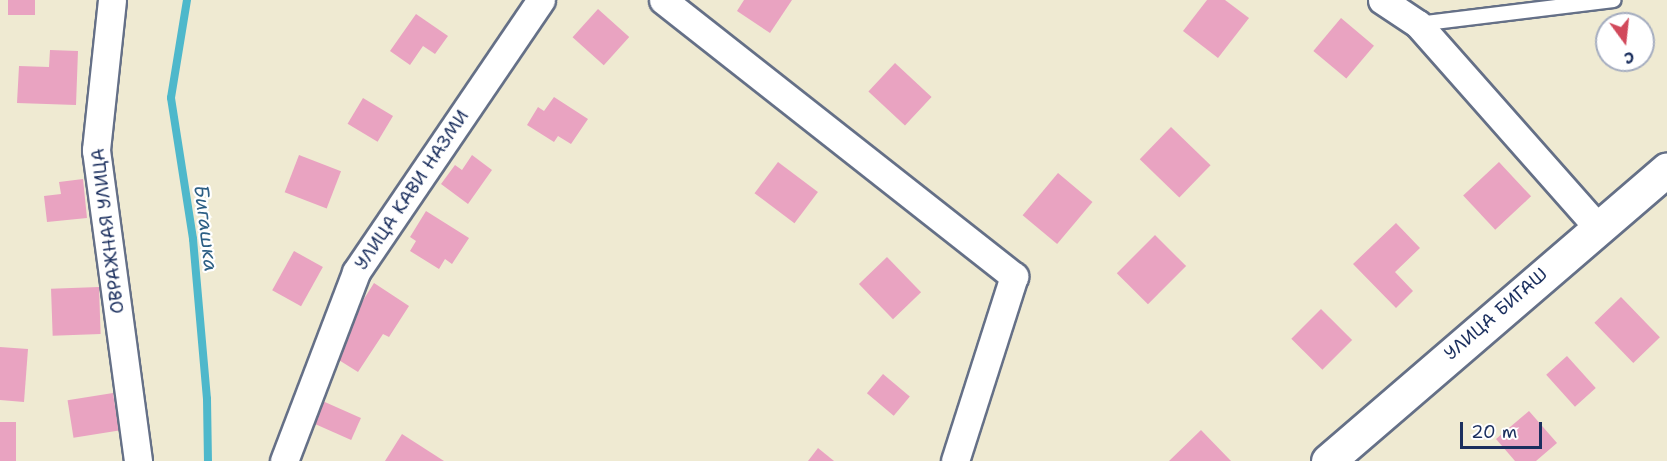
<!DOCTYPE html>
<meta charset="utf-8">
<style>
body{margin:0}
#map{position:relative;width:1667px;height:461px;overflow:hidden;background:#efead2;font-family:"Shantell Sans",sans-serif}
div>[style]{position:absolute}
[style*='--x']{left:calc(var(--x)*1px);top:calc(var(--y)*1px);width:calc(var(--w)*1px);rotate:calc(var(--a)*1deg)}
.stream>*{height:8px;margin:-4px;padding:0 4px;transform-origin:4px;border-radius:4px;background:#4eb8cb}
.building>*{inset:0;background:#e9a3c1;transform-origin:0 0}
.roads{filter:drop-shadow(2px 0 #657087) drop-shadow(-2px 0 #657087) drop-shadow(0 2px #657087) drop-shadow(0 -2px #657087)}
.service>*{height:14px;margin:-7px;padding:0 7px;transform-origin:7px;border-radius:7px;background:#fff}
.minor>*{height:27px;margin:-13.5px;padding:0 13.5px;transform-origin:13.5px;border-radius:13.5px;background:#fff}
.primary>*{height:33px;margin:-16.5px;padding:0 16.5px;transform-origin:16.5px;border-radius:16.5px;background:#fff}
span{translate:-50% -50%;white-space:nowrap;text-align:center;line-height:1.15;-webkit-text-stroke:4.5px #fff;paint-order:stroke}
.street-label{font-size:18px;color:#1b2f5e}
.water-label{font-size:20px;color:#2d5f84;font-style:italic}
.north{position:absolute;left:1595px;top:12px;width:60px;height:60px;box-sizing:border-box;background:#fff;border:2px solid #a4acbf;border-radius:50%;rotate:165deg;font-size:16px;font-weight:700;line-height:24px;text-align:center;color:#1b2f5e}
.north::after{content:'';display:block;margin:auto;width:21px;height:27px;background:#d1495b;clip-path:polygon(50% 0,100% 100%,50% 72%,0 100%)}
.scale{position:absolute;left:1460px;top:422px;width:82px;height:27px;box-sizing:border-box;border:3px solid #1b2f5e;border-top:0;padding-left:8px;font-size:18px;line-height:21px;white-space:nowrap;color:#1b2f5e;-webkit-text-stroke:4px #fff;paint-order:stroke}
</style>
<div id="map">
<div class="stream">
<div style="--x:187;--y:0;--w:99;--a:99.3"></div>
<div style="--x:171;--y:98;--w:143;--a:81.1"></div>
<div style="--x:193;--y:239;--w:161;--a:85"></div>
<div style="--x:207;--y:399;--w:62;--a:89.1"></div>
</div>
<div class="building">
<div style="left:8px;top:0;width:27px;height:15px"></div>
<div style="clip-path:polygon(744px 0,792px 0,770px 33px,737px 11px)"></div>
<div style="clip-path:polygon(1207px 0,1225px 0,1249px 18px,1218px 58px,1183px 31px)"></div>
<div style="left:598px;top:9px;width:42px;height:38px;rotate:42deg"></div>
<div style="clip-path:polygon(416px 14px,448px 36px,435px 54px,423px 46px,410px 65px,390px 51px)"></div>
<div style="left:1341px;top:18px;width:43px;height:43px;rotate:40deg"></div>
<div style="clip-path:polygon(50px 50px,78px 51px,76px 105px,17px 103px,19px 66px,49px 67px)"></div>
<div style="left:895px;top:63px;width:50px;height:39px;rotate:43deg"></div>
<div style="clip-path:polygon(554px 97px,588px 119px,571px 144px,558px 136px,554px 142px,527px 125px,538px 107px,544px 111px)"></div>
<div style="left:363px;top:98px;width:35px;height:30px;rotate:31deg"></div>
<div style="left:1171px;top:127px;width:55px;height:45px;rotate:44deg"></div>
<div style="left:299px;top:155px;width:45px;height:40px;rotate:21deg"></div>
<div style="clip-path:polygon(472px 155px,492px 170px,468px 204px,441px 184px,455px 165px,462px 170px)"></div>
<div style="left:778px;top:162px;width:50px;height:39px;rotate:37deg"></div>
<div style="left:1499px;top:162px;width:47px;height:49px;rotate:47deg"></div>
<div style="left:1058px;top:173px;width:45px;height:55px;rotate:40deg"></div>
<div style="clip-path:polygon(83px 179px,87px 218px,47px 222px,44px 196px,61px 194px,59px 182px)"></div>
<div style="clip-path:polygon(426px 211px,469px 238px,452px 264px,445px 259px,439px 269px,410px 251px,416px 241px,410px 237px)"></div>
<div style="clip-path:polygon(1396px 223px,1420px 248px,1395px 272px,1413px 291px,1396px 308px,1353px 264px)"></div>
<div style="left:1155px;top:235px;width:44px;height:54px;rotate:45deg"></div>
<div style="left:294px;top:251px;width:33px;height:45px;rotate:29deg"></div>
<div style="left:887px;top:257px;width:49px;height:39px;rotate:46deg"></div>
<div style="clip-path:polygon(374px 283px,409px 306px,389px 337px,383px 334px,358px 372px,326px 352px,359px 300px,362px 302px)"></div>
<div style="left:99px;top:287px;width:47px;height:48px;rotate:88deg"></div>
<div style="left:1621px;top:297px;width:56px;height:37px;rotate:46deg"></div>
<div style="left:1321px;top:309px;width:44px;height:42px;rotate:45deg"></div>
<div style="clip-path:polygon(0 347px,28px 349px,24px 402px,0 400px)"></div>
<div style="left:1567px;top:356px;width:43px;height:28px;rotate:48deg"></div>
<div style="left:883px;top:374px;width:35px;height:25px;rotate:40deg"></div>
<div style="left:113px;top:393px;width:38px;height:46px;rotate:81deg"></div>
<div style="left:318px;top:399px;width:47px;height:24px;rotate:24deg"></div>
<div style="clip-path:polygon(1529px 411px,1557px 443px,1536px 461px,1515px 461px,1496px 439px)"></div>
<div style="left:0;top:422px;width:16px;height:39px"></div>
<div style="clip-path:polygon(1201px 430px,1231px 461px,1169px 461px)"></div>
<div style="clip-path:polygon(402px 434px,444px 461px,385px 461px)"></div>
<div style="clip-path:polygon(818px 448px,834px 461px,808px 461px)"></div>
</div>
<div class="roads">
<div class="service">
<div style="--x:1418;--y:24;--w:197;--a:-7"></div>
</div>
<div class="minor">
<div style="--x:112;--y:0;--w:151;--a:96.1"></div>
<div style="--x:96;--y:150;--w:314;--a:82.3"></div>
<div style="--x:663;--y:0;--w:447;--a:38.2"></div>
<div style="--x:1014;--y:276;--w:194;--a:107.7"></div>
<div style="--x:1382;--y:0;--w:43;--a:33.7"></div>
<div style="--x:1418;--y:24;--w:270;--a:48.5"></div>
<div style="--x:284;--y:461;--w:202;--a:-69.1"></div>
<div style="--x:356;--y:272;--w:329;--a:-55.8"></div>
</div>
<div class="primary">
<div style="--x:1328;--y:461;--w:447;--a:-40.7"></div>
</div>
</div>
<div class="street-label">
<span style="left:412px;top:190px;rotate:-56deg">УЛИЦА КАВИ НАЗМИ</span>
<span style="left:108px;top:231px;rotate:-97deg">ОВРАЖНАЯ УЛИЦА</span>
<span style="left:1496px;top:314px;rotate:-41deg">УЛИЦА БИГАШ</span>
</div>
<div class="water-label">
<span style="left:206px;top:228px;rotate:83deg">Бигашка</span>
</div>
<div class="north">С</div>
<div class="scale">20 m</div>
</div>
